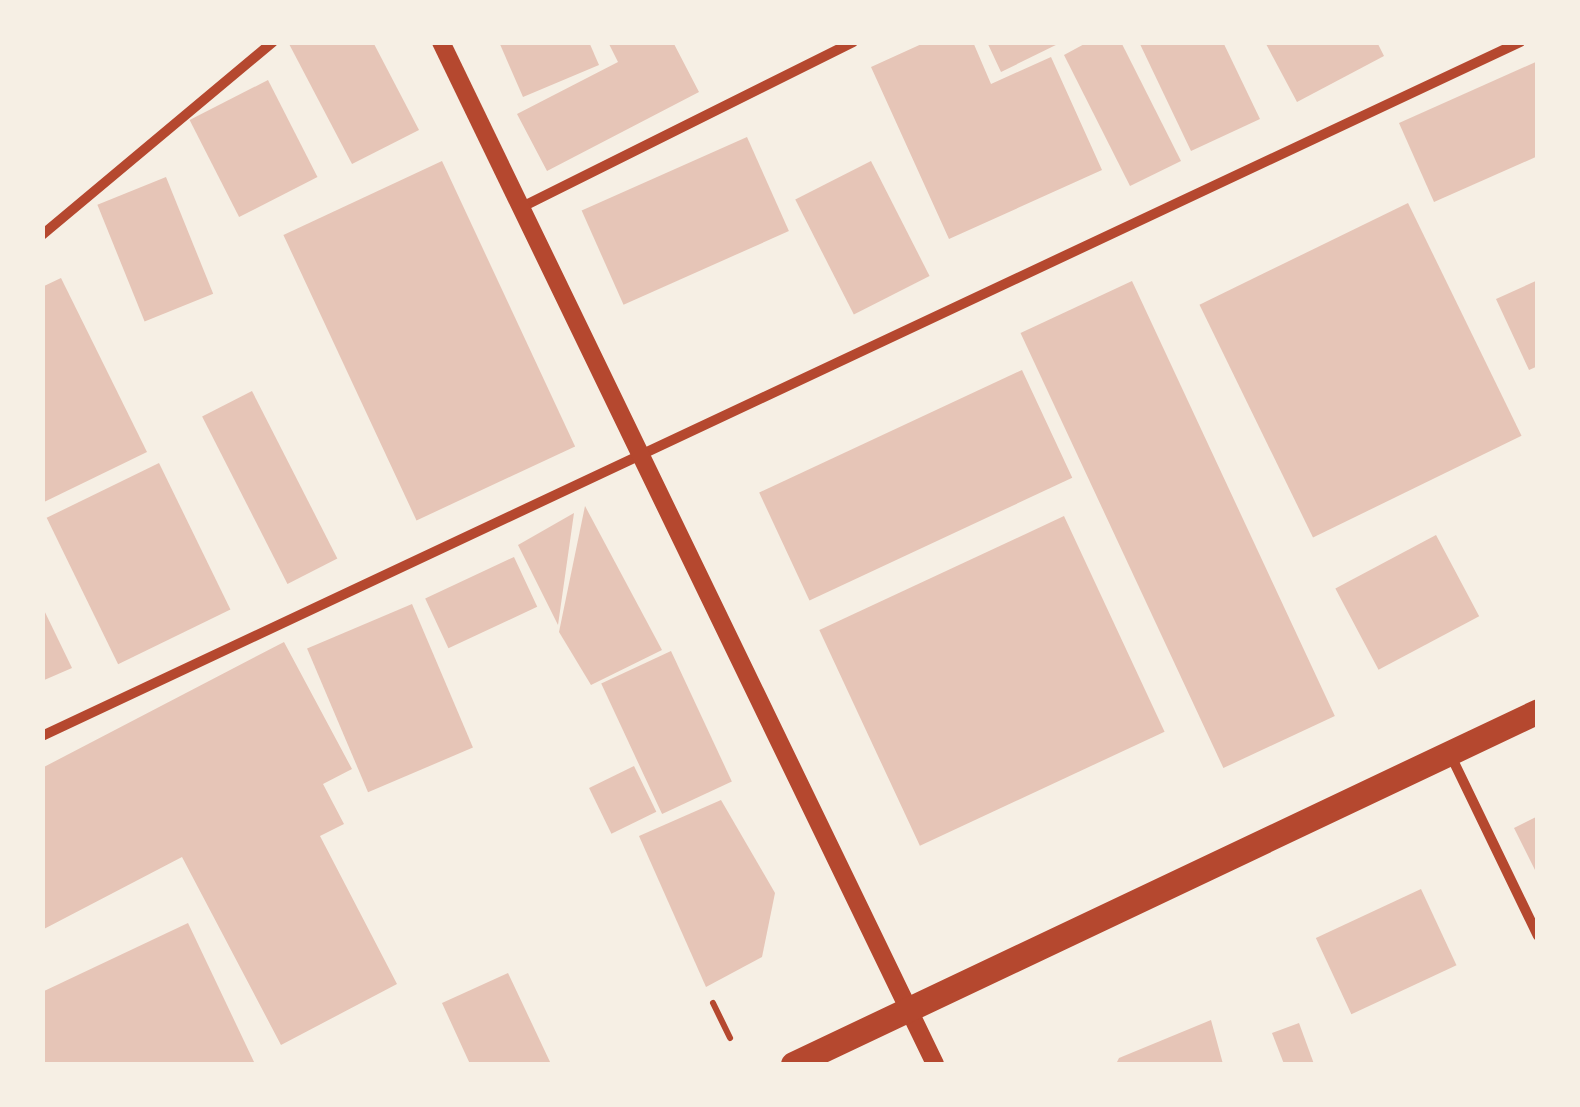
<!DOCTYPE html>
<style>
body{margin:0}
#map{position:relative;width:1580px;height:1107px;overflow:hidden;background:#f6efe4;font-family:Karla,sans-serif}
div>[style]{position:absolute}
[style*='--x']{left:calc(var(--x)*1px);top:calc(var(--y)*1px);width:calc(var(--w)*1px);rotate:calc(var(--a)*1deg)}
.building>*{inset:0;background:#e6c5b7;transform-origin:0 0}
.path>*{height:6px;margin:-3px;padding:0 3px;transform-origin:3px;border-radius:3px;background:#b5482f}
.minor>*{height:10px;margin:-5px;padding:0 5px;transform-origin:5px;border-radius:5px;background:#b5482f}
.tertiary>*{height:18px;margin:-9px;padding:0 9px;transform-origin:9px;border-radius:9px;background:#b5482f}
.primary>*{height:25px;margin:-12.5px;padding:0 12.5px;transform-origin:12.5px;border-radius:12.5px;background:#b5482f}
span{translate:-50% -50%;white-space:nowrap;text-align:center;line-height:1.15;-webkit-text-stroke:8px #f6efe4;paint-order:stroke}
.frame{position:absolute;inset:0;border:45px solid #f6efe4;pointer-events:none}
</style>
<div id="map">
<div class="building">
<div style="clip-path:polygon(288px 42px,373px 42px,419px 130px,352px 164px)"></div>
<div style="clip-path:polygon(499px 42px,589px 42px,599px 65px,523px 97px)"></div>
<div style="clip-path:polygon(608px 42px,673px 42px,699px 92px,547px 171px,517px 114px,618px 62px)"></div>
<div style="clip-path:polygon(926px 42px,973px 42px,991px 84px,1051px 57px,1102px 170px,949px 239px,871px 67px)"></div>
<div style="clip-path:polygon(987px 42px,1062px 42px,1001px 72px)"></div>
<div style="clip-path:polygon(1088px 42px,1121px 42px,1181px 161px,1130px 186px,1064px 55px)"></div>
<div style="clip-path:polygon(1139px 42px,1223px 42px,1260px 119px,1191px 151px)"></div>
<div style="clip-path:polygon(1265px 42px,1377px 42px,1384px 56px,1297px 102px)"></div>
<div style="clip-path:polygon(1538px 61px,1538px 156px,1434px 202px,1399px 123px)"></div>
<div style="left:268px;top:80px;width:109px;height:88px;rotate:63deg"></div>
<div style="left:747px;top:137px;width:103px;height:181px;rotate:66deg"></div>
<div style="left:442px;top:161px;width:315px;height:175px;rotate:65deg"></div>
<div style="left:871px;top:161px;width:129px;height:85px;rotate:63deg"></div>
<div style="left:166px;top:177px;width:126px;height:74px;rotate:68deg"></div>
<div style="left:1408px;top:203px;width:259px;height:232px;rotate:64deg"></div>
<div style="clip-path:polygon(61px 278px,147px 452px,42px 503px,42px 287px)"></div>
<div style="clip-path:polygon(1538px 280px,1538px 366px,1529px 370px,1496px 299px)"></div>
<div style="left:1132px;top:281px;width:480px;height:123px;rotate:65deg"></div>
<div style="left:1022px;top:370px;width:119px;height:290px;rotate:65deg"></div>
<div style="left:252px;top:391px;width:188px;height:56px;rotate:63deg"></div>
<div style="left:159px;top:463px;width:163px;height:125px;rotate:64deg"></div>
<div style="clip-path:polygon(585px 506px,662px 650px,591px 685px,559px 632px)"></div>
<div style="clip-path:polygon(574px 513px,558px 625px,518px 545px)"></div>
<div style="left:1064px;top:516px;width:238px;height:270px;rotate:65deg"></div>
<div style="left:1436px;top:535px;width:92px;height:114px;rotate:62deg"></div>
<div style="left:514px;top:557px;width:55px;height:98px;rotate:65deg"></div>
<div style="left:412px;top:604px;width:156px;height:114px;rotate:67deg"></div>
<div style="clip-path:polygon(42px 606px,72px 668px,42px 681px)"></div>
<div style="clip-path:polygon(284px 642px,352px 769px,323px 784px,344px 824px,320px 836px,397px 984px,281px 1045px,182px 857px,42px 930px,42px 768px)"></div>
<div style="left:671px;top:651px;width:144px;height:77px;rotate:65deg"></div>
<div style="left:634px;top:766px;width:51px;height:50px;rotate:64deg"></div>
<div style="clip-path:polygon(721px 800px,775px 893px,762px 957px,706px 987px,639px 836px)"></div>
<div style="clip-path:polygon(1538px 816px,1538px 876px,1514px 828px)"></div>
<div style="left:1421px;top:889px;width:84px;height:116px;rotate:65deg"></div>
<div style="clip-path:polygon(188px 923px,255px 1064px,42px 1064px,42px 992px)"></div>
<div style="clip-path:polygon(508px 973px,551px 1064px,470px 1064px,442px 1003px)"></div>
<div style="clip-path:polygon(1211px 1020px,1223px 1064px,1116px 1064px,1119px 1058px)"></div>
<div style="clip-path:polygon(1299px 1023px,1314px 1064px,1284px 1064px,1272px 1033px)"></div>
</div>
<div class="path">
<div style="--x:713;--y:1003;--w:39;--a:64"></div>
</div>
<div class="minor">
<div style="--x:522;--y:207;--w:370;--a:-26.5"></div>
<div style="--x:42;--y:235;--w:301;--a:-39.9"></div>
<div style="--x:42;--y:736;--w:1633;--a:-25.15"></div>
<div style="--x:1450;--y:754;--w:202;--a:64.2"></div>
</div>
<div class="tertiary">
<div style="--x:441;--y:42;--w:1135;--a:64.2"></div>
</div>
<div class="primary">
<div style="--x:793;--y:1064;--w:824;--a:-25.35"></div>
</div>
<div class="frame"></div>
</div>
